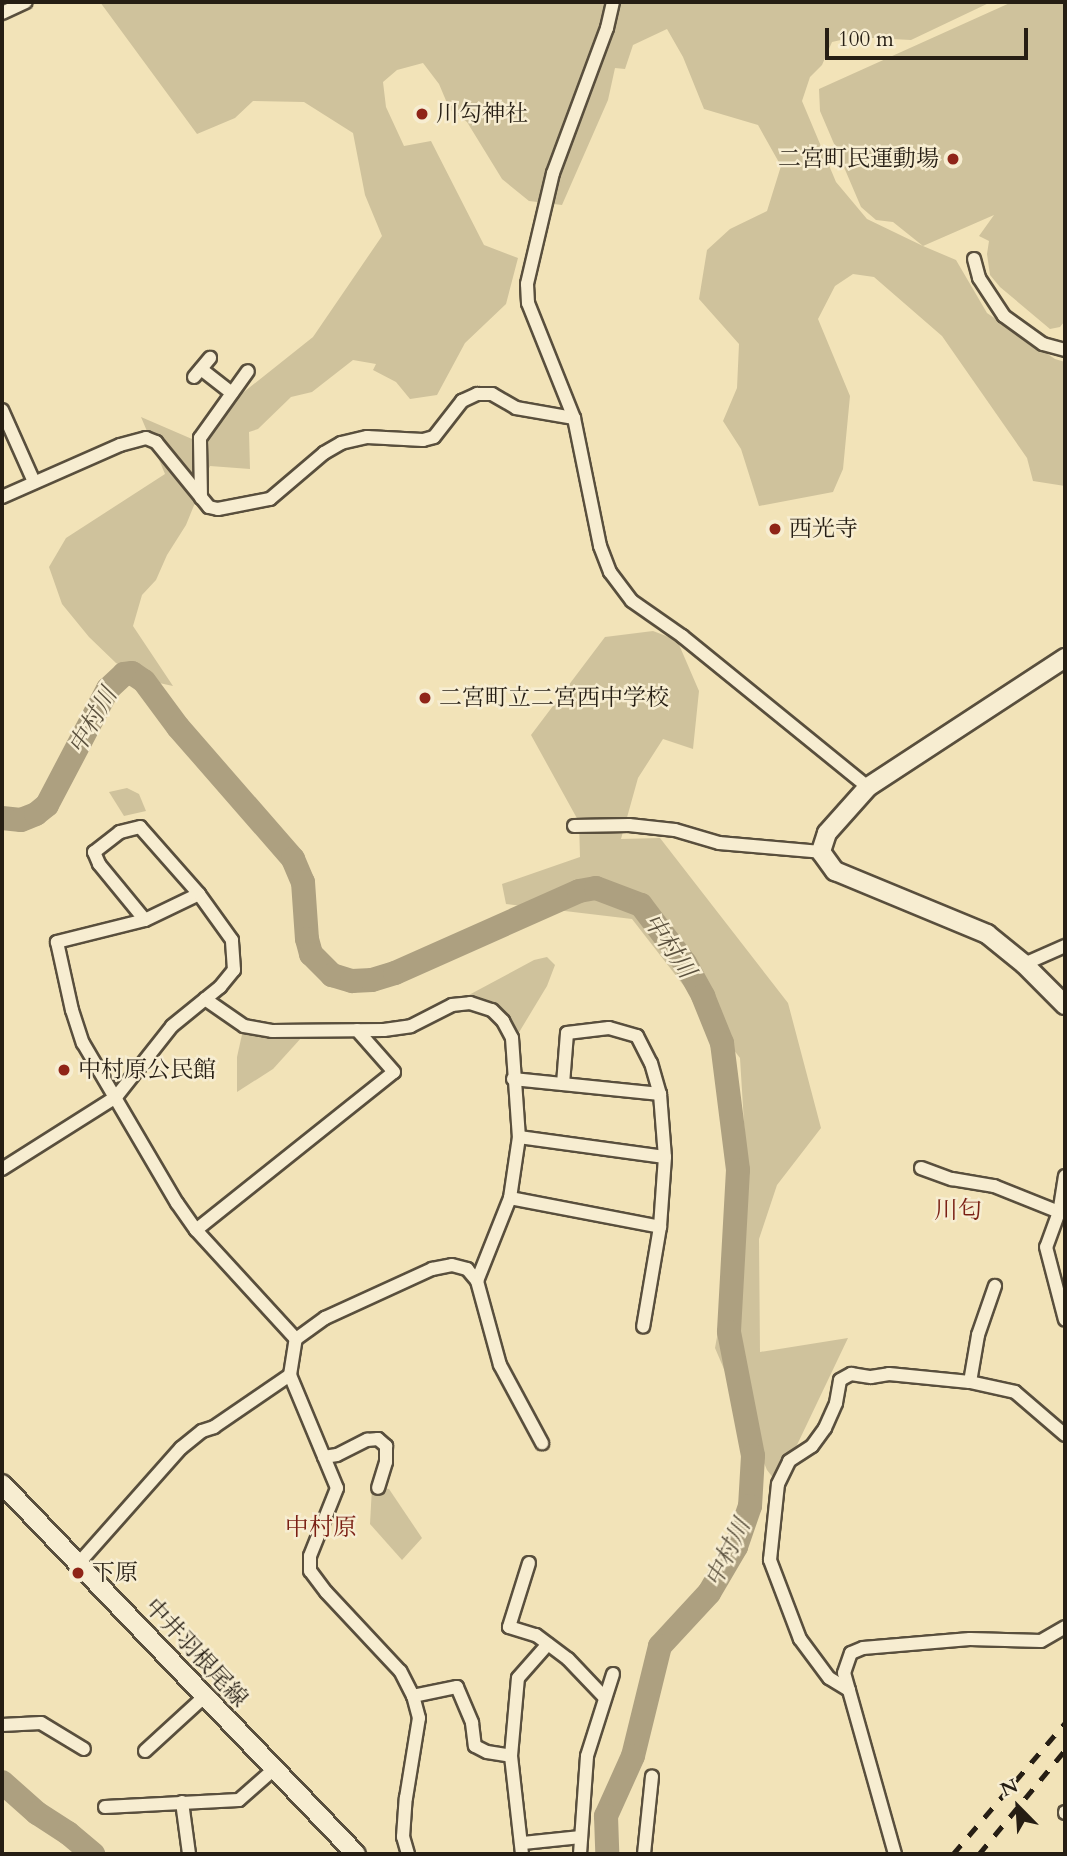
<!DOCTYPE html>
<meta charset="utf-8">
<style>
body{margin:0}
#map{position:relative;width:1067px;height:1856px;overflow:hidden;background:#f2e3b8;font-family:Cardo,"Noto Serif JP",serif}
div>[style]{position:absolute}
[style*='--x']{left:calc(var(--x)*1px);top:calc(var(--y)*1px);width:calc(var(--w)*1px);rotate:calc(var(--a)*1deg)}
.green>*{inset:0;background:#cfc29c}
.river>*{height:24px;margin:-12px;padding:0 12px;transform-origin:12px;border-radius:12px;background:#ada080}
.roads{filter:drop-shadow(2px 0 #594f3d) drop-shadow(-2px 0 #594f3d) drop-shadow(0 2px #594f3d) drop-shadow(0 -2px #594f3d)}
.street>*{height:12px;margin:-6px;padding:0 6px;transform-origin:6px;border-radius:6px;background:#f7edd1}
.secondary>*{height:18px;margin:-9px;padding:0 9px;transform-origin:9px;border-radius:9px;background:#f7edd1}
.rail>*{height:4.5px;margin-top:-2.25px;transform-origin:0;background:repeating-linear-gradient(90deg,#261e14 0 12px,transparent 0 24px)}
.dots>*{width:19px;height:19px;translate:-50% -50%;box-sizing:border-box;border:4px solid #f7edd1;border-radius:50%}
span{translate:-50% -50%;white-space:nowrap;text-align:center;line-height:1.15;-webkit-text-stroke:5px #f7edd1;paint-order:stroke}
.poi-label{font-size:23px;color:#261e14}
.left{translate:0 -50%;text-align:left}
.right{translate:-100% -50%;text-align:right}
.street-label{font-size:23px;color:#261e14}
.water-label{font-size:24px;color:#5c523f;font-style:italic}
.neighbourhood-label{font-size:24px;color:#7a1f14}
.frame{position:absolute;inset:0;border:4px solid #261e14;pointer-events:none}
.north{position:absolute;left:983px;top:1772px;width:70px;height:70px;-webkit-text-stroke:5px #f7edd1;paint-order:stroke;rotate:336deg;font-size:19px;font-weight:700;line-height:28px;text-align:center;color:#261e14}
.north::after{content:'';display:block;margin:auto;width:24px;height:32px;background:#261e14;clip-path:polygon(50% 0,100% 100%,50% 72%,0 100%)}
.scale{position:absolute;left:825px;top:28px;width:203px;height:32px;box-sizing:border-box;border:4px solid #261e14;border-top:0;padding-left:9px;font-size:21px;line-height:24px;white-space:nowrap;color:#261e14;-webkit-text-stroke:5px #f7edd1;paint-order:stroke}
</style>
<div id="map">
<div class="green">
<div style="clip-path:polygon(100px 2px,991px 2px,911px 40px,854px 37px,832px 42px,822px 65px,810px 77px,802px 101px,836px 182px,867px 219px,923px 246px,893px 222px,876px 220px,861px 207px,820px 111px,819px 89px,1012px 2px,1065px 2px,1064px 322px,1060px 327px,1050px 329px,1000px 287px,990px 275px,987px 254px,989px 241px,979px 236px,994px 215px,923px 246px,956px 260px,987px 313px,1055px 359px,1065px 362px,1065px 486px,1033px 481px,1027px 458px,942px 336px,874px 277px,853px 274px,835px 286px,818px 319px,850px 396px,843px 469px,833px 492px,759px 506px,741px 449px,723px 421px,737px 388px,739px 344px,699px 299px,707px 250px,730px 229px,767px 211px,781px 166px,758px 125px,704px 109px,683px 57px,667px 29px,633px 45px,625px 69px,615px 68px,608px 100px,562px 205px,529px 201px,502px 179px,467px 122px,450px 110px,439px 84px,423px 63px,397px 70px,383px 82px,386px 107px,404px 146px,431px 141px,484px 245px,518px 258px,506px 304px,465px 343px,437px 395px,410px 399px,396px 382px,373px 370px,376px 364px,353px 360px,312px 392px,291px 397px,258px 429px,249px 432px,250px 469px,210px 466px,186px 525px,167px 555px,156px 580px,142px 595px,133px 626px,173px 686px,150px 681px,116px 663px,89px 637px,62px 604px,49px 567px,66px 538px,165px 474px,141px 417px,192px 439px,230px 403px,313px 337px,382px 236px,365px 195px,353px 133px,304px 102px,253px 101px,235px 118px,197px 134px)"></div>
<div style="clip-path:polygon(653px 631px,677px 640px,699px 691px,693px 749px,663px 739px,638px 778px,621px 839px,660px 838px,788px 1003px,821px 1128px,777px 1185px,759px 1239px,760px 1352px,848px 1338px,797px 1445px,774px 1479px,767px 1470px,715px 1348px,747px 1172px,740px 1058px,632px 919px,506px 904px,502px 884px,580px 857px,579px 822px,531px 735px,605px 637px)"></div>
<div style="clip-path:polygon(127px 788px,139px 794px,146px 811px,124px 816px,109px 792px)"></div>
<div style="clip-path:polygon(547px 957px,555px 965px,547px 986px,518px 1034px,503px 1010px,494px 1002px,467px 996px,534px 960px)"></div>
<div style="clip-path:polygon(243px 1030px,302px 1037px,273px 1069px,237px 1092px,237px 1057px)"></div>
<div style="clip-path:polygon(372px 1487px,389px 1489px,422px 1538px,402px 1560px,370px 1524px)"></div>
</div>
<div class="river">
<div style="--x:2;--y:818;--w:19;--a:6"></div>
<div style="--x:21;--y:820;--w:16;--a:-22"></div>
<div style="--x:36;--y:814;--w:14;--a:-39"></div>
<div style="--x:47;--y:805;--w:131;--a:-62.3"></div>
<div style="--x:108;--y:689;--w:22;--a:-43"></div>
<div style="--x:124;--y:674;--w:8;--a:-7"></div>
<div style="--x:132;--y:673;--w:14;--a:34"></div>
<div style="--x:144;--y:681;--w:57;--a:53.5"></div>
<div style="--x:178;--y:727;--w:175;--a:48.9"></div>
<div style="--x:293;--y:859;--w:25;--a:67"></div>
<div style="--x:303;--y:882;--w:57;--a:86"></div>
<div style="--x:307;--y:939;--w:16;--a:75"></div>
<div style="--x:311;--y:954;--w:30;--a:45"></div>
<div style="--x:332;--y:975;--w:21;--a:17"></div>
<div style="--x:352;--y:981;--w:20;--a:-3"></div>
<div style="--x:372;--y:980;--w:24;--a:-17"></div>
<div style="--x:395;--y:973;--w:201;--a:-24"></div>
<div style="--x:579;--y:891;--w:17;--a:-10"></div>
<div style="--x:596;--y:888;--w:48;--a:20.7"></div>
<div style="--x:641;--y:905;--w:73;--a:52.8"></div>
<div style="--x:685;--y:963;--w:38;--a:61"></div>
<div style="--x:703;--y:996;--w:51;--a:68"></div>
<div style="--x:722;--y:1043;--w:128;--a:82.8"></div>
<div style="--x:738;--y:1170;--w:162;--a:93.2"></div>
<div style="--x:729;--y:1332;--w:126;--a:79"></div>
<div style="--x:753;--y:1456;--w:50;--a:93.4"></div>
<div style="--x:750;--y:1506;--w:43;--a:108.9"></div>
<div style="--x:736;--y:1547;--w:53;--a:120.4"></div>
<div style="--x:709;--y:1593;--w:72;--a:132.8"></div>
<div style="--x:660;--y:1646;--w:113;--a:103.8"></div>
<div style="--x:633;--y:1756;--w:66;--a:114.2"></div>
<div style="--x:606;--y:1816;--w:38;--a:88"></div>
<div style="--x:2;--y:1782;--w:47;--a:41.5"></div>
<div style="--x:37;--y:1813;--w:37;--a:33"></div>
<div style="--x:68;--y:1833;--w:33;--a:40"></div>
</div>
<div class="roads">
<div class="street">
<div style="--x:613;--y:2;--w:27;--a:103"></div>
<div style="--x:607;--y:28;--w:155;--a:110.4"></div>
<div style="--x:553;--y:173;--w:114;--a:103.2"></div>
<div style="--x:527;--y:284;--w:19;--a:87"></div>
<div style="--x:528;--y:303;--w:124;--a:68.2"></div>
<div style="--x:574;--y:418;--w:131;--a:78.5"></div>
<div style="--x:600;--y:546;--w:28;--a:69"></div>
<div style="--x:610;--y:572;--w:36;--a:53"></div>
<div style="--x:632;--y:601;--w:61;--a:35"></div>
<div style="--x:682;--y:636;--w:240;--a:39.1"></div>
<div style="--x:2;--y:13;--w:26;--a:-25"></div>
<div style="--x:974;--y:259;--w:20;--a:75"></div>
<div style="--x:979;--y:278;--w:45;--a:56.7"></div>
<div style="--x:1004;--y:316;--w:48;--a:35.7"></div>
<div style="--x:1043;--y:344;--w:23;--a:15"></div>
<div style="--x:201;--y:369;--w:39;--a:38"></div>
<div style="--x:194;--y:377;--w:25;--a:-50"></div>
<div style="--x:2;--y:410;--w:79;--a:66"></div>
<div style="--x:2;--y:497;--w:129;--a:-23.8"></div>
<div style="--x:120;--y:445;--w:27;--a:-15"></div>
<div style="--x:146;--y:438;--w:11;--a:22"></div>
<div style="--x:156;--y:442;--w:84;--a:50.8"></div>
<div style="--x:209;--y:507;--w:9;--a:13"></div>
<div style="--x:218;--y:509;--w:53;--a:-10.9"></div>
<div style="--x:270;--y:499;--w:71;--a:-40.4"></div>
<div style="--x:324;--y:453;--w:20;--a:-30"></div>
<div style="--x:341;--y:443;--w:27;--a:-13"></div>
<div style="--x:367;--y:437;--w:56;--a:3.1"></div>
<div style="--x:423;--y:440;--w:11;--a:-15"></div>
<div style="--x:434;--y:437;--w:46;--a:-52.1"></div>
<div style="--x:462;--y:401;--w:17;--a:-25"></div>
<div style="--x:477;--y:394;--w:15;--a:0"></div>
<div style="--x:492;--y:394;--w:28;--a:30"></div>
<div style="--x:516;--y:408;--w:59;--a:9.8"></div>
<div style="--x:201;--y:498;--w:60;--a:-91"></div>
<div style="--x:200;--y:438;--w:82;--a:-54.4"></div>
<div style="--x:574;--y:826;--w:55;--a:-1"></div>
<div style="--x:629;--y:825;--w:46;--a:6.2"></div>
<div style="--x:675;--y:830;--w:46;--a:16.5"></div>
<div style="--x:719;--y:843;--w:102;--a:5"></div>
<div style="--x:199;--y:894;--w:60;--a:154.3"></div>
<div style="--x:145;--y:920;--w:91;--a:166"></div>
<div style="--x:57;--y:942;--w:70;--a:77.6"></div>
<div style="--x:72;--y:1010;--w:35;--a:72"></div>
<div style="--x:83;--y:1043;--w:186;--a:59.6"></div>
<div style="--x:177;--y:1203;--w:33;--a:55"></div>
<div style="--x:196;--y:1230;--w:148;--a:47.5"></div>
<div style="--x:1024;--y:964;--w:45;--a:-23.7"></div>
<div style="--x:205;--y:999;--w:47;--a:34.7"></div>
<div style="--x:244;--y:1026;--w:28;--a:10"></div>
<div style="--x:272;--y:1031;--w:112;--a:-0.5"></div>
<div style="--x:384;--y:1030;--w:27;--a:-8"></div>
<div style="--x:411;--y:1026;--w:46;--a:-27.1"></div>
<div style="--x:452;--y:1005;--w:18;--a:-6"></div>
<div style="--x:470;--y:1003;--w:23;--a:18"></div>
<div style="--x:492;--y:1010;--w:16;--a:45"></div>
<div style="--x:503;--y:1021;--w:19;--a:62"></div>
<div style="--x:512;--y:1038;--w:99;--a:86"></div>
<div style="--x:519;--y:1137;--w:62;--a:98.4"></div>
<div style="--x:510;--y:1198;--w:89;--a:111.7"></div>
<div style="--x:513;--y:1079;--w:148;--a:5.8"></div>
<div style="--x:563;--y:1084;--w:51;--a:-85.5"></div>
<div style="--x:567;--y:1033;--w:42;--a:-6.8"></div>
<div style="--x:609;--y:1028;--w:29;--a:16"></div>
<div style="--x:637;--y:1036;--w:30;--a:63"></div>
<div style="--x:651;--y:1063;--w:32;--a:74"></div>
<div style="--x:660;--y:1094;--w:63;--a:85.5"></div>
<div style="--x:665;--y:1157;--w:70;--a:94.1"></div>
<div style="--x:660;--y:1227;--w:101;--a:99.6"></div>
<div style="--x:519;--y:1137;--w:147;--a:7.8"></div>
<div style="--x:921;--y:1168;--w:33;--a:20"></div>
<div style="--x:952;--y:1179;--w:43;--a:9.5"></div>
<div style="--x:994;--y:1186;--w:70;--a:21.8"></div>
<div style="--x:2;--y:1169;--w:135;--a:-32.3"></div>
<div style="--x:116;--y:1097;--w:90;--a:-51.7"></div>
<div style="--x:172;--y:1026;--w:62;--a:-39.1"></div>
<div style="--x:220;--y:987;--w:22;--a:-51"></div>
<div style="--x:234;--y:970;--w:30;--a:-94"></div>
<div style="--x:232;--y:940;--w:57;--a:-125.7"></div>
<div style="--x:199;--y:894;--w:89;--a:-131.4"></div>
<div style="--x:140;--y:827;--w:21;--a:166"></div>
<div style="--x:120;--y:832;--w:33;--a:142"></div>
<div style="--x:94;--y:852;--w:13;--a:67"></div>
<div style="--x:99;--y:864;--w:72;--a:50.6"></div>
<div style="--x:1065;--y:1176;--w:36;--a:99"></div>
<div style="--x:1059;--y:1212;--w:37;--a:110"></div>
<div style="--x:1046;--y:1247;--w:75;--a:75.4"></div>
<div style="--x:510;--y:1198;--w:153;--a:10.9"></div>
<div style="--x:196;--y:1230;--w:253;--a:-38.6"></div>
<div style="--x:394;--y:1072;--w:56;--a:-131.4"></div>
<div style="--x:970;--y:1382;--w:48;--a:-80.3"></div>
<div style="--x:978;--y:1335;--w:52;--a:-70.9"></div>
<div style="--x:324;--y:1457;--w:13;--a:-9"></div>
<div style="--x:337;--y:1455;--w:34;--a:-27"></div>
<div style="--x:367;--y:1440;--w:11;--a:-5"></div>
<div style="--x:378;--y:1439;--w:11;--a:41"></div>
<div style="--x:386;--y:1446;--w:16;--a:90"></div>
<div style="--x:386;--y:1462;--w:27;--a:107"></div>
<div style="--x:529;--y:1563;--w:67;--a:107.4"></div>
<div style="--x:509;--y:1627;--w:28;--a:17"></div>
<div style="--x:536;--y:1635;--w:40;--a:37"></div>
<div style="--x:568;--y:1659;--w:52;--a:46.5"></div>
<div style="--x:78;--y:1564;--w:155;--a:-48.4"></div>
<div style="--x:181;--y:1448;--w:27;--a:-39"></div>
<div style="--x:202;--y:1431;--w:13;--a:-18"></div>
<div style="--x:214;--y:1427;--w:92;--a:-34.4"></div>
<div style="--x:849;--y:1690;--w:23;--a:-149"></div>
<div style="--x:829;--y:1678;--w:49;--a:-126.6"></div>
<div style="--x:800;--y:1639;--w:85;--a:-110.8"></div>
<div style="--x:770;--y:1560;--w:76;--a:-84"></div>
<div style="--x:778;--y:1484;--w:25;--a:-64"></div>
<div style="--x:789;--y:1461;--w:27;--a:-33"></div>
<div style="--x:812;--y:1446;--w:22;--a:-54"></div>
<div style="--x:825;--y:1428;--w:27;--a:-66"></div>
<div style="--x:836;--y:1403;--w:23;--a:-80"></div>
<div style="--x:840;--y:1380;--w:13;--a:-29"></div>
<div style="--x:851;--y:1374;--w:20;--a:9"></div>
<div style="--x:871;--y:1377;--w:18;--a:-9"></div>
<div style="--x:889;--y:1374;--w:81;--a:5.6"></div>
<div style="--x:970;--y:1382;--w:46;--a:12.5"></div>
<div style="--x:1015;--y:1392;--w:66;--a:40.7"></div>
<div style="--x:413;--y:1696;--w:45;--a:-11.6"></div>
<div style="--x:457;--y:1687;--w:39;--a:67"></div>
<div style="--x:472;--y:1723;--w:23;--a:83"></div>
<div style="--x:475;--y:1746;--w:13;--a:27"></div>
<div style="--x:487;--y:1752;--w:24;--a:9"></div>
<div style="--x:511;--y:1756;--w:99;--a:83.6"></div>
<div style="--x:2;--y:1725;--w:39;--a:-3"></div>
<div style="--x:41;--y:1723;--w:50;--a:31.2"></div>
<div style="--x:145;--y:1751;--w:80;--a:-42.5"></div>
<div style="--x:511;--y:1756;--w:78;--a:-84.9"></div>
<div style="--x:518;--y:1678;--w:45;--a:-48.6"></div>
<div style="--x:182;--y:1802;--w:52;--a:82.3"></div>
<div style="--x:105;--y:1807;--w:134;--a:-3"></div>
<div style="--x:239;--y:1800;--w:45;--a:-41.4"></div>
<div style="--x:1065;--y:1812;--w:1;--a:90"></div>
<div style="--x:523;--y:1843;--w:58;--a:-5.9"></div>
<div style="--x:408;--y:1854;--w:18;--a:-106"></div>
<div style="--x:403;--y:1837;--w:39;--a:-86"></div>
<div style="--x:406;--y:1798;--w:81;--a:-80.8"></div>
<div style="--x:419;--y:1718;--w:23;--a:-105"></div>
<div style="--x:413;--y:1696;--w:28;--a:-117"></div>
<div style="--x:400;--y:1671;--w:108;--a:-133.1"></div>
<div style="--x:326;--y:1592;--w:26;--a:-127"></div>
<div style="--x:310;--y:1571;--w:15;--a:-90"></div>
<div style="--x:310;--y:1556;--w:73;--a:-68.3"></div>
<div style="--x:337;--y:1488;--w:122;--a:-112.6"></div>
<div style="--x:290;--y:1375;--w:36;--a:-81"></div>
<div style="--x:296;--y:1339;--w:36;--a:-36"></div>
<div style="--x:325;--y:1318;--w:118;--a:-24.6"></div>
<div style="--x:432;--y:1269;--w:20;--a:-11"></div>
<div style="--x:452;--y:1265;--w:16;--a:15"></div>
<div style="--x:467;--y:1269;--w:16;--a:50"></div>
<div style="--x:477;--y:1281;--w:87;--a:74.7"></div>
<div style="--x:500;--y:1365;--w:89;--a:61.7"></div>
<div style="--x:580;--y:1854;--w:98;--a:-85.9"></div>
<div style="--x:587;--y:1756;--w:86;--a:-72.4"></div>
<div style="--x:644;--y:1854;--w:78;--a:-84.1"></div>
<div style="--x:895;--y:1854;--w:188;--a:-105.7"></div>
<div style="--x:844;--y:1673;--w:21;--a:-71"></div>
<div style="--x:851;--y:1653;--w:13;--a:-23"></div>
<div style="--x:863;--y:1648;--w:107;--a:-4.8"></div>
<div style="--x:970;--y:1639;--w:71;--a:1.6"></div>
<div style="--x:1041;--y:1641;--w:28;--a:-30"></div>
</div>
<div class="secondary">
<div style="--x:1065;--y:658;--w:235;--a:146.8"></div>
<div style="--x:868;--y:787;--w:62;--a:131.7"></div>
<div style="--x:827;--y:833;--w:20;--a:108"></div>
<div style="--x:821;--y:852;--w:24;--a:54"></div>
<div style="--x:835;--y:871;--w:165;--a:22.5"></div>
<div style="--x:987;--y:934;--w:48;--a:39"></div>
<div style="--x:1024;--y:964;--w:58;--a:45"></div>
<div style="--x:2;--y:1484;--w:512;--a:46.27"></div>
</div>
</div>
<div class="rail">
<div style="--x:953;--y:1854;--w:172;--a:-49.5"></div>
<div style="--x:979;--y:1854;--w:135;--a:-50.4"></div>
</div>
<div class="dots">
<div style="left:422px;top:114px;background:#8f2418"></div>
<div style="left:953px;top:159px;background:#8f2418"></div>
<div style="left:775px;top:529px;background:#8f2418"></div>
<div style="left:425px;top:698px;background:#8f2418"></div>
<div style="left:64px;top:1070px;background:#8f2418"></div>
<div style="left:78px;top:1573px;background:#8f2418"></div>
</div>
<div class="poi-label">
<span class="left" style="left:436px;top:114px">川勾神社</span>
<span class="right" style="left:939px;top:159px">二宮町民運動場</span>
<span class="left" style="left:789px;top:529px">西光寺</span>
<span class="left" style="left:439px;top:698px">二宮町立二宮西中学校</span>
<span class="left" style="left:78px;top:1070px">中村原公民館</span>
<span class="left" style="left:92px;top:1573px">下原</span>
</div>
<div class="street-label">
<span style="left:196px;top:1653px;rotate:47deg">中井羽根尾線</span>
</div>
<div class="water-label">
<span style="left:93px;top:721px;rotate:-60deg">中村川</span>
<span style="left:669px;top:946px;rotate:56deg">中村川</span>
<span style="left:728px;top:1553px;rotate:-64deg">中村川</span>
</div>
<div class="neighbourhood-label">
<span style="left:958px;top:1211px">川匂</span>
<span style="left:321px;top:1528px">中村原</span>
</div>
<div class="frame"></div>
<div class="north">N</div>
<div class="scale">100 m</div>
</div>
